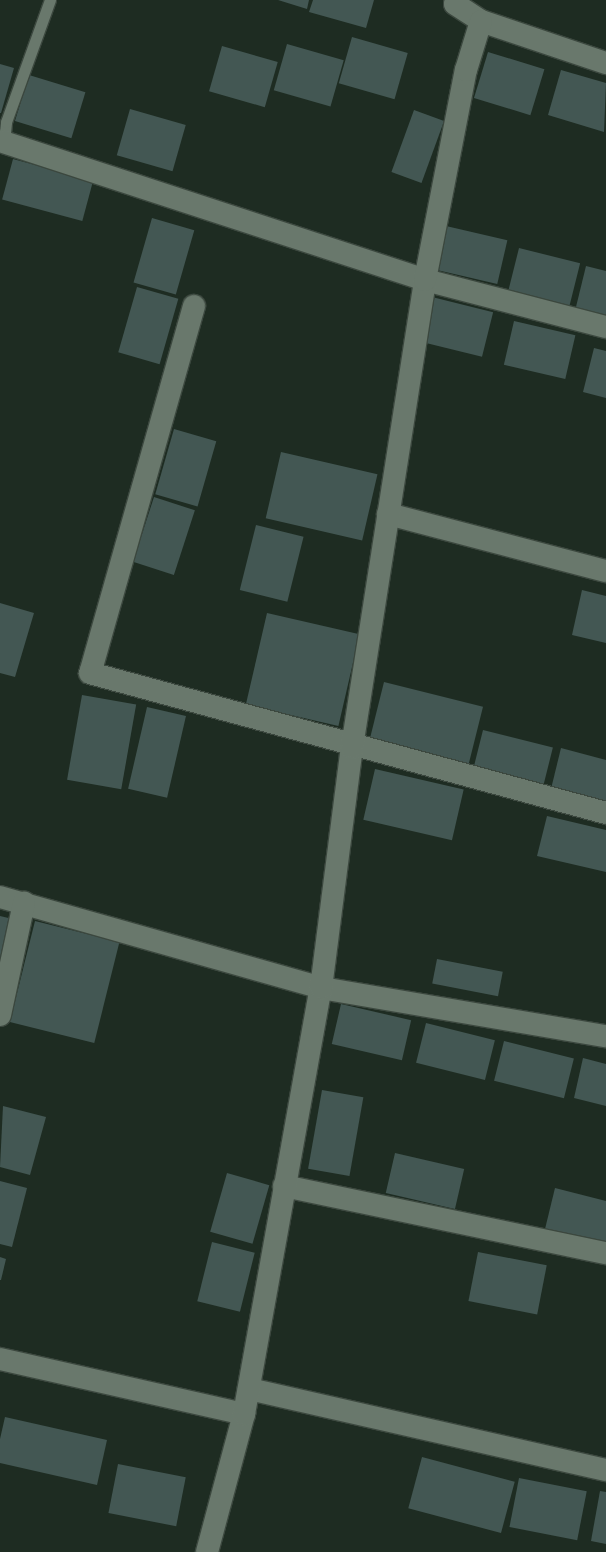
<!DOCTYPE html>
<style>
body{margin:0}
#map{position:relative;width:606px;height:1552px;overflow:hidden;background:#1e2c22;font-family:"Libre Baskerville",serif}
div>[style]{position:absolute}
[style*='--x']{left:calc(var(--x)*1px);top:calc(var(--y)*1px);width:calc(var(--w)*1px);rotate:calc(var(--a)*1deg)}
.building>*{inset:0;background:#435753;transform-origin:0 0}
.roads{filter:drop-shadow(1px 0 #3c483f) drop-shadow(-1px 0 #3c483f) drop-shadow(0 1px #3c483f) drop-shadow(0 -1px #3c483f)}
.service>*{height:11px;margin:-5.5px;padding:0 5.5px;transform-origin:5.5px;border-radius:5.5px;background:#69786c}
.minor>*{height:22px;margin:-11px;padding:0 11px;transform-origin:11px;border-radius:11px;background:#69786c}
span{translate:-50% -50%;white-space:nowrap;text-align:center;line-height:1.15;-webkit-text-stroke:4px #152219;paint-order:stroke}
</style>
<div id="map">
<div class="building">
<div style="clip-path:polygon(278px 0,309px 0,307px 9px)"></div>
<div style="clip-path:polygon(313px 0,374px 0,366px 28px,309px 12px)"></div>
<div style="left:352px;top:37px;width:58px;height:48px;rotate:16deg"></div>
<div style="left:287px;top:44px;width:59px;height:48px;rotate:16deg"></div>
<div style="left:222px;top:46px;width:58px;height:47px;rotate:16deg"></div>
<div style="left:488px;top:52px;width:59px;height:48px;rotate:17deg"></div>
<div style="clip-path:polygon(0 64px,14px 68px,1px 113px,0 113px)"></div>
<div style="clip-path:polygon(561px 70px,606px 83px,604px 132px,548px 115px)"></div>
<div style="left:29px;top:75px;width:59px;height:48px;rotate:17deg"></div>
<div style="left:130px;top:109px;width:58px;height:48px;rotate:16deg"></div>
<div style="left:414px;top:110px;width:32px;height:66px;rotate:20deg"></div>
<div style="left:13px;top:159px;width:83px;height:42px;rotate:15deg"></div>
<div style="left:152px;top:218px;width:44px;height:67px;rotate:16deg"></div>
<div style="left:446px;top:226px;width:63px;height:45px;rotate:13deg"></div>
<div style="left:519px;top:248px;width:63px;height:46px;rotate:14deg"></div>
<div style="clip-path:polygon(586px 266px,606px 271px,606px 318px,575px 311px)"></div>
<div style="left:137px;top:287px;width:43px;height:68px;rotate:16deg"></div>
<div style="left:432px;top:297px;width:63px;height:46px;rotate:14deg"></div>
<div style="left:514px;top:321px;width:63px;height:45px;rotate:13deg"></div>
<div style="clip-path:polygon(594px 348px,606px 351px,606px 398px,583px 392px)"></div>
<div style="left:174px;top:429px;width:44px;height:68px;rotate:16deg"></div>
<div style="left:281px;top:452px;width:99px;height:68px;rotate:13deg"></div>
<div style="left:154px;top:497px;width:43px;height:68px;rotate:18deg"></div>
<div style="left:256px;top:525px;width:49px;height:67px;rotate:14deg"></div>
<div style="clip-path:polygon(582px 590px,606px 596px,606px 643px,572px 635px)"></div>
<div style="clip-path:polygon(0 603px,34px 613px,15px 677px,0 673px)"></div>
<div style="left:267px;top:613px;width:95px;height:94px;rotate:13deg"></div>
<div style="left:384px;top:682px;width:102px;height:60px;rotate:14deg"></div>
<div style="left:82px;top:695px;width:55px;height:86px;rotate:10deg"></div>
<div style="left:147px;top:707px;width:40px;height:84px;rotate:13deg"></div>
<div style="left:483px;top:730px;width:72px;height:41px;rotate:14deg"></div>
<div style="clip-path:polygon(561px 748px,606px 760px,606px 802px,551px 789px)"></div>
<div style="left:375px;top:769px;width:91px;height:52px;rotate:13deg"></div>
<div style="clip-path:polygon(547px 816px,606px 830px,606px 872px,537px 856px)"></div>
<div style="clip-path:polygon(0 916px,17px 920px,0 978px)"></div>
<div style="left:35px;top:921px;width:87px;height:104px;rotate:14deg"></div>
<div style="left:437px;top:959px;width:67px;height:25px;rotate:11deg"></div>
<div style="left:341px;top:1004px;width:72px;height:41px;rotate:13deg"></div>
<div style="left:426px;top:1023px;width:71px;height:41px;rotate:14deg"></div>
<div style="left:504px;top:1041px;width:72px;height:41px;rotate:14deg"></div>
<div style="clip-path:polygon(583px 1058px,606px 1064px,606px 1106px,574px 1098px)"></div>
<div style="left:322px;top:1090px;width:42px;height:80px;rotate:10deg"></div>
<div style="clip-path:polygon(3px 1106px,46px 1117px,30px 1175px,0 1167px)"></div>
<div style="left:395px;top:1153px;width:71px;height:41px;rotate:13deg"></div>
<div style="left:227px;top:1173px;width:44px;height:61px;rotate:16deg"></div>
<div style="clip-path:polygon(0 1181px,27px 1188px,12px 1247px,0 1244px)"></div>
<div style="clip-path:polygon(555px 1188px,606px 1201px,606px 1243px,545px 1229px)"></div>
<div style="left:212px;top:1242px;width:44px;height:61px;rotate:14deg"></div>
<div style="left:478px;top:1252px;width:70px;height:50px;rotate:11deg"></div>
<div style="clip-path:polygon(0 1257px,6px 1259px,1px 1280px,0 1280px)"></div>
<div style="clip-path:polygon(5px 1417px,107px 1440px,97px 1485px,0 1463px,0 1439px)"></div>
<div style="left:422px;top:1457px;width:96px;height:53px;rotate:15deg"></div>
<div style="left:118px;top:1464px;width:69px;height:50px;rotate:11deg"></div>
<div style="left:519px;top:1478px;width:69px;height:50px;rotate:11deg"></div>
<div style="clip-path:polygon(600px 1491px,606px 1492px,606px 1544px,591px 1541px)"></div>
</div>
<div class="roads">
<div class="service">
<div style="--x:4;--y:142;--w:20;--a:-84"></div>
<div style="--x:6;--y:122;--w:130;--a:-70.2"></div>
</div>
<div class="minor">
<div style="--x:457;--y:0;--w:4;--a:117"></div>
<div style="--x:455;--y:4;--w:31;--a:33"></div>
<div style="--x:481;--y:21;--w:132;--a:18.6"></div>
<div style="--x:0;--y:141;--w:447;--a:18.1"></div>
<div style="--x:425;--y:280;--w:187;--a:14.6"></div>
<div style="--x:194;--y:306;--w:381;--a:105.8"></div>
<div style="--x:90;--y:673;--w:535;--a:15.18"></div>
<div style="--x:388;--y:514;--w:225;--a:14.7"></div>
<div style="--x:0;--y:897;--w:334;--a:15.8"></div>
<div style="--x:321;--y:988;--w:289;--a:9.6"></div>
<div style="--x:0;--y:1015;--w:115;--a:-77.9"></div>
<div style="--x:284;--y:1186;--w:329;--a:11.8"></div>
<div style="--x:0;--y:1359;--w:250;--a:12.7"></div>
<div style="--x:249;--y:1389;--w:366;--a:12.8"></div>
<div style="--x:207;--y:1552;--w:143;--a:-75"></div>
<div style="--x:244;--y:1414;--w:433;--a:-79.8"></div>
<div style="--x:321;--y:988;--w:243;--a:-82.7"></div>
<div style="--x:352;--y:747;--w:473;--a:-81.1"></div>
<div style="--x:425;--y:280;--w:214;--a:-79"></div>
<div style="--x:466;--y:70;--w:51;--a:-73"></div>
</div>
</div>
</div>
